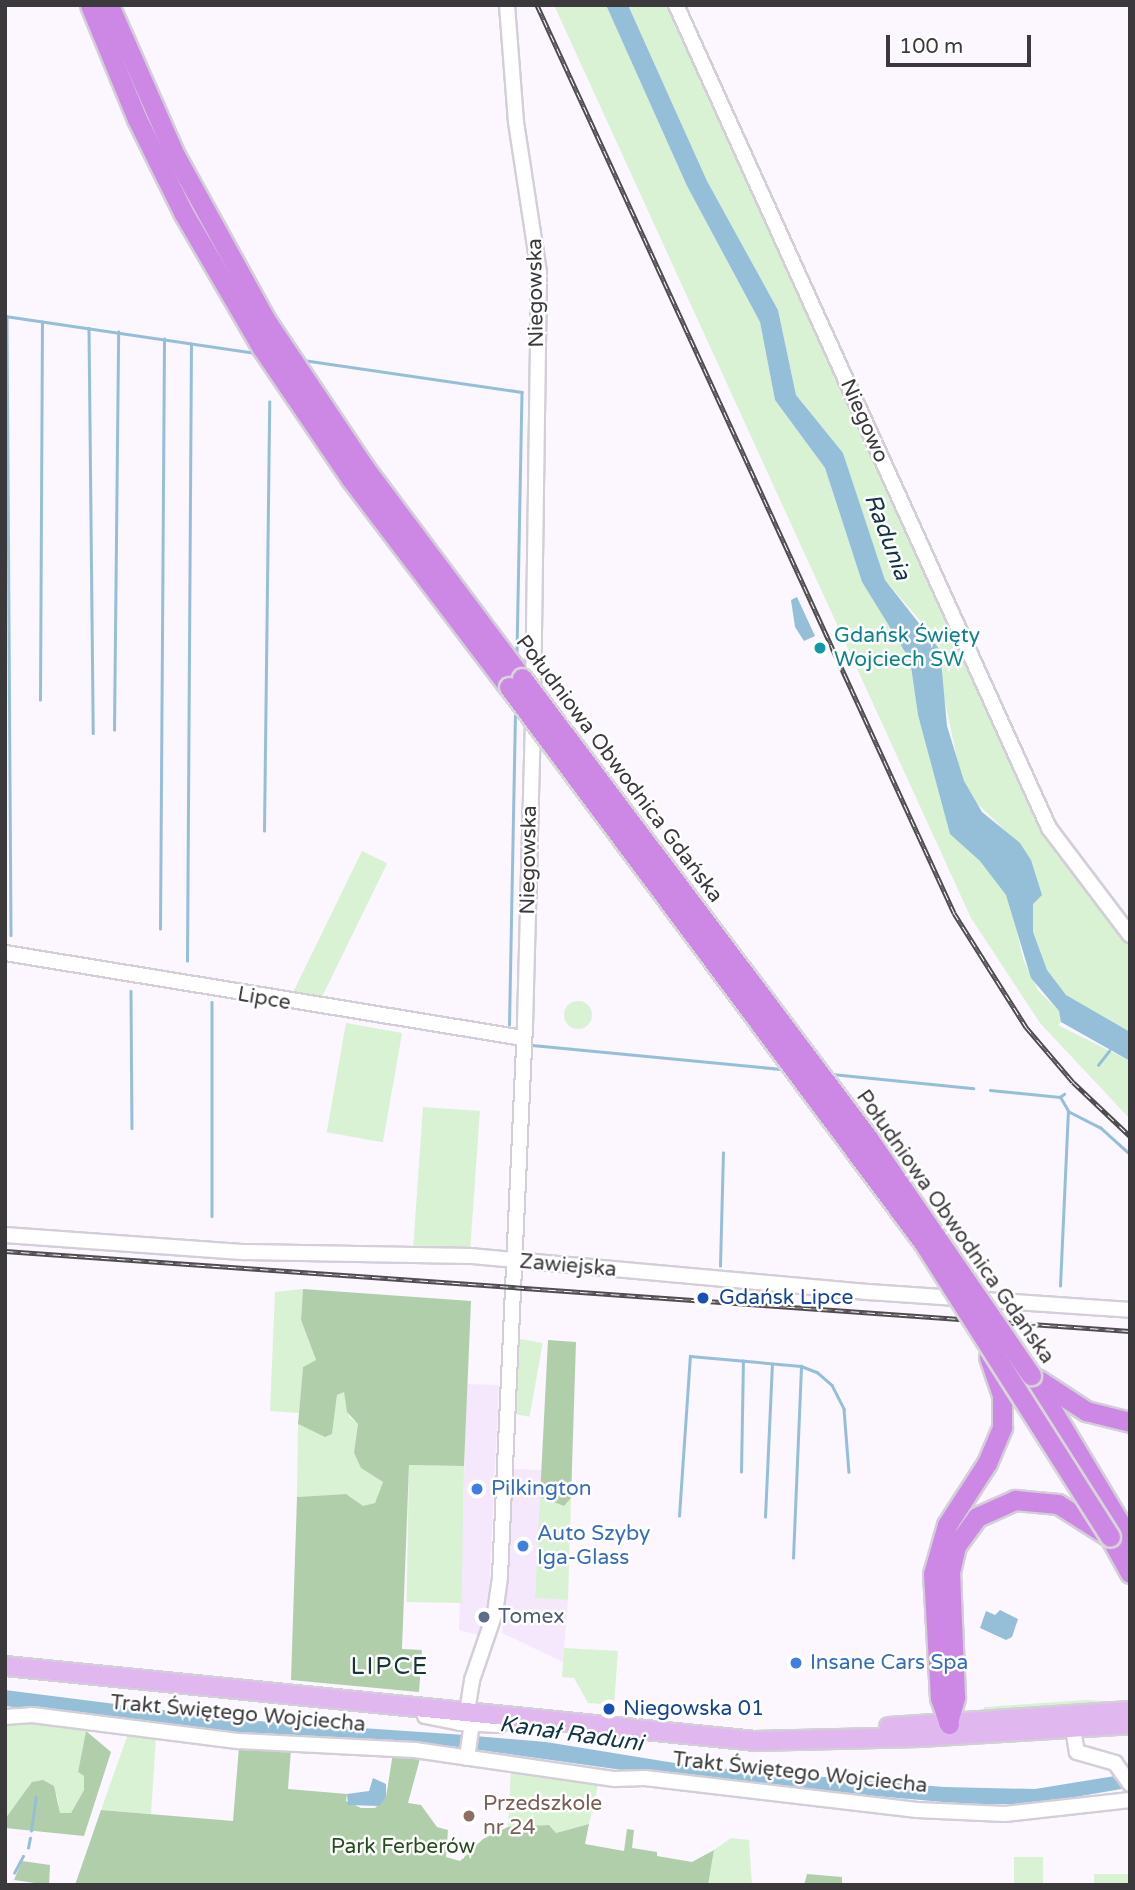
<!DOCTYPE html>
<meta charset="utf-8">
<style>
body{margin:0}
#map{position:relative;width:1135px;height:1890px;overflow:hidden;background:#fbf6ff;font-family:"Varela Round",sans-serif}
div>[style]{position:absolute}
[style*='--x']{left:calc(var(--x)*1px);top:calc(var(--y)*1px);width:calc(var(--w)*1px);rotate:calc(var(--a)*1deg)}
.commercial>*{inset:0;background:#f6e8fc}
.green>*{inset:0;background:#d9f2d4;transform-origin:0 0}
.round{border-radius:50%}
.forest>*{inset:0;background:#b0ceaa}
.water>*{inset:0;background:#95bfd9}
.stream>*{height:2.5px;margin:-1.25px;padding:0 1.25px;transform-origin:1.25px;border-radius:1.25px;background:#95bfd9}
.roads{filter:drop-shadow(2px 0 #d3ced7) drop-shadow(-2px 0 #d3ced7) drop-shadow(0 2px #d3ced7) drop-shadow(0 -2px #d3ced7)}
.minor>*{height:14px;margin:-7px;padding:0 7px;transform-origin:7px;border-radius:7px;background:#fff}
.major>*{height:18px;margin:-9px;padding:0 9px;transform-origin:9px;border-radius:9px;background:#e1b7ef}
.highway>*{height:19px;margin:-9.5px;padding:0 9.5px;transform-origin:9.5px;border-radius:9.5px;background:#cd87e5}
.rail>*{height:5px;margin-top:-2.5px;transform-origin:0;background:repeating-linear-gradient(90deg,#fff 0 8px,#4f4c50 0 16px);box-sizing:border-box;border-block:2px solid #4f4c50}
.bridges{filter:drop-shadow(2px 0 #d8d7d8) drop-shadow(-2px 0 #d8d7d8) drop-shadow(0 2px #d8d7d8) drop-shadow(0 -2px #d8d7d8)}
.highway-bridge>*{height:19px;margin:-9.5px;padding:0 9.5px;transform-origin:9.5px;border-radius:9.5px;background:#cd87e5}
.dots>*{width:19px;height:19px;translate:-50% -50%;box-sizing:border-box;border:4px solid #fff;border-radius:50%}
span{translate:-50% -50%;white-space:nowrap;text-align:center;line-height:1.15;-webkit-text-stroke:5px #fff;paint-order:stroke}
.street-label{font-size:21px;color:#3b393c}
.culture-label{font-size:21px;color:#0d838f}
.left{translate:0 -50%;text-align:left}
.transit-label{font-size:21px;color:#164399}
.shop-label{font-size:21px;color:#366cbe}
.service-label{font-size:21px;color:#4e5e75}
.education-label{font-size:21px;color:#785e54}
.park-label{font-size:21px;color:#254e1e}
.water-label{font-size:23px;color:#103447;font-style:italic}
.quarter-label{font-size:24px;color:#143735;letter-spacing:2px}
.frame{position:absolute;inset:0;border:7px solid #3b393c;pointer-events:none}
.scale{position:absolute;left:886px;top:35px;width:145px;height:32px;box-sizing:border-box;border:4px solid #3b393c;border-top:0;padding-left:9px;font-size:21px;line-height:24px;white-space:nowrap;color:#3b393c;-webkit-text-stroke:5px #fff;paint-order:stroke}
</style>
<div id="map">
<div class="commercial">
<div style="clip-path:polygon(467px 1384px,499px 1385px,489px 1592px,482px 1636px,459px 1630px)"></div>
<div style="clip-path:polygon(514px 1469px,542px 1470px,535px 1598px,568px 1600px,563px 1662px,502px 1633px)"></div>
</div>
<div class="green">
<div style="clip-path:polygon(554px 5px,606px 5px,687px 186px,760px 322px,775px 400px,825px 468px,862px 582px,910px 660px,918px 715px,943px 800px,999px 849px,1023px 959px,1038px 990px,1059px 1011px,1062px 1020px,1058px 1025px,1130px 1061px,1130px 1119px,1040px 1023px,971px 918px)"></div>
<div style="clip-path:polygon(628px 5px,673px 5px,1047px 830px,1130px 939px,1130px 1045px,1112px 1036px,1062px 991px,1040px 965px,1011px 836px,964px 791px,930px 632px,885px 580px,843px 454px,796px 395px,778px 310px,707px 181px)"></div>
<div style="left:362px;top:851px;width:28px;height:156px;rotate:26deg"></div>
<div class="round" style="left:564px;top:1001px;width:28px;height:28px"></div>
<div style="left:346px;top:1023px;width:57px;height:111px;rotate:10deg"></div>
<div style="left:423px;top:1107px;width:57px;height:144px;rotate:4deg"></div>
<div style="clip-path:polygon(303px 1289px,301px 1320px,316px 1360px,303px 1367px,299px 1413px,270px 1411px,275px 1292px)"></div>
<div style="left:520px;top:1339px;width:23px;height:75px;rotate:10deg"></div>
<div style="clip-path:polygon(344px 1392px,349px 1417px,359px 1424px,354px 1453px,361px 1468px,383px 1482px,375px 1503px,363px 1507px,346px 1494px,297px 1497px,298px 1424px,325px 1437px,332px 1434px,337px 1395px)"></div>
<div style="left:409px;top:1465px;width:55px;height:137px;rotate:1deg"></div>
<div style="clip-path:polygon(540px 1497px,563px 1506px,571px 1498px,568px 1600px,535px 1598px)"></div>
<div style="clip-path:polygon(564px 1648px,618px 1651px,614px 1705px,588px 1703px,574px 1678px,562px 1677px)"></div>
<div style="clip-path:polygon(1086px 1700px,1130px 1702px,1130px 1707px,984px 1711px,984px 1707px)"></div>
<div style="clip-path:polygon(25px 1719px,86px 1731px,78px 1772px,84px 1776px,84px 1790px,71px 1813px,60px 1814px,57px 1795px,19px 1800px,5px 1819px,5px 1722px)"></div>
<div style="clip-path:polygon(128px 1734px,156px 1737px,151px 1814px,101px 1810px)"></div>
<div style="clip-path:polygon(511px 1768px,599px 1781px,589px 1824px,556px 1833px,549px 1825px,508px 1827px)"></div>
<div style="clip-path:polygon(731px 1838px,749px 1840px,752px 1885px,708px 1885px,714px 1850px)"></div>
<div style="left:1014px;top:1857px;width:29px;height:28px"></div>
<div style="left:1094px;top:1874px;width:36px;height:11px"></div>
</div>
<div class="forest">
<div style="clip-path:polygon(303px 1289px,471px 1301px,464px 1466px,409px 1465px,402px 1649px,422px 1650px,419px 1692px,291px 1680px,297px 1497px,346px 1494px,363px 1506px,375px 1503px,383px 1482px,361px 1468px,354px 1453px,358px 1424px,347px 1412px,344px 1392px,337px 1395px,332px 1434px,325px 1437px,298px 1424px,303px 1367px,316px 1360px,301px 1320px)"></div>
<div style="clip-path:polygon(548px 1340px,576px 1342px,571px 1498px,564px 1506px,540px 1497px)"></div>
<div style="clip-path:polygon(86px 1731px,111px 1752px,84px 1836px,5px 1828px,5px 1819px,32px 1782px,43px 1780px,54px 1786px,60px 1813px,71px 1813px,84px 1790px,84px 1776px,78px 1772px)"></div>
<div style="clip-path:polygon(239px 1747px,291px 1749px,288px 1789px,347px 1794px,346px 1801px,361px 1808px,375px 1808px,386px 1797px,393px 1753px,421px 1755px,408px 1803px,421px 1805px,437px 1827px,448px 1830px,446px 1857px,460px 1861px,483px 1839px,508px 1827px,549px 1825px,556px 1833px,589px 1824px,585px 1844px,624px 1851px,627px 1829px,634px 1830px,632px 1848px,657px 1852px,657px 1856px,692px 1862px,714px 1850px,708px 1885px,75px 1885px,101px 1810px,233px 1821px)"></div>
<div style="clip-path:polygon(22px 1861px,50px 1865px,49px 1885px,14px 1880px)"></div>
<div style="clip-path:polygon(807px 1874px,842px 1877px,842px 1885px,804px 1885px)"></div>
</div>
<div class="water">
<div style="clip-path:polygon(606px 5px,628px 5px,707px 181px,778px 310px,796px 395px,843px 453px,885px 580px,940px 650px,947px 726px,964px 781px,982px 812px,1020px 843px,1031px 860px,1042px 895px,1033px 904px,1033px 932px,1047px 970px,1066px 995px,1130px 1032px,1130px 1061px,1061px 1022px,1059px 1011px,1031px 978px,1006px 895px,980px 861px,950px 834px,918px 715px,910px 660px,862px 582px,825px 468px,775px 400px,760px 322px,687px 186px)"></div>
<div style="clip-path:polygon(797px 597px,815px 636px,804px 641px,795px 627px,791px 600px)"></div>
<div style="clip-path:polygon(1000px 1610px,1018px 1619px,1012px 1637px,1006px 1640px,980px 1628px,986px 1611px,995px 1615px)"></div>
<div style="clip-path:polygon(5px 1690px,241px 1720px,465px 1735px,463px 1748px,238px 1734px,5px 1706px)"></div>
<div style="clip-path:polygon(475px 1736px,546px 1742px,693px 1766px,944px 1787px,1035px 1789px,1121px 1775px,1127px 1788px,1035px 1804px,966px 1804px,694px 1780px,473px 1749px)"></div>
<div style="clip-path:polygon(373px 1778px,386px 1784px,386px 1797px,379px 1806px,348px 1805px,347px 1794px,369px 1791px)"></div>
</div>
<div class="stream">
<div style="--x:5;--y:316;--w:253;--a:8.4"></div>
<div style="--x:7;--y:316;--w:619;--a:89.63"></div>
<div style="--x:89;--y:328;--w:405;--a:89.4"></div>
<div style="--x:303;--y:360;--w:221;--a:8.3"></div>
<div style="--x:522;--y:392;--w:265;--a:91.1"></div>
<div style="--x:40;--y:700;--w:378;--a:-89.7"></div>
<div style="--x:114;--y:730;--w:398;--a:-89.4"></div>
<div style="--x:264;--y:831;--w:429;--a:-89.3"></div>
<div style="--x:160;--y:929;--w:590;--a:-89.61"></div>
<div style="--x:187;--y:961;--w:617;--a:-89.63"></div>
<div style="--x:131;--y:991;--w:137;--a:89.6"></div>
<div style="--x:212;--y:1002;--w:214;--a:90"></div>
<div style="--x:509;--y:1025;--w:316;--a:-88.9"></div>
<div style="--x:532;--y:1045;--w:252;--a:5.5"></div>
<div style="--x:1098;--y:1065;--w:18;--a:-52"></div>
<div style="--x:832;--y:1074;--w:142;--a:5.7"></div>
<div style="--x:990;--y:1090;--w:70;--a:5.7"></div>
<div style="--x:1068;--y:1111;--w:36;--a:27"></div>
<div style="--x:1100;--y:1127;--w:40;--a:42"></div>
<div style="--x:720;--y:1266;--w:113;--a:-88.5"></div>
<div style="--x:1060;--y:1286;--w:175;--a:-87.4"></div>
<div style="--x:1068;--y:1111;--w:16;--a:-120"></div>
<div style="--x:1060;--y:1097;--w:5;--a:-37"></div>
<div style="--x:741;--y:1472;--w:111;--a:-89"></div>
<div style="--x:679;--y:1516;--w:160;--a:-86.1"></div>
<div style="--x:690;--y:1356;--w:111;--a:5.1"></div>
<div style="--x:801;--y:1366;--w:17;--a:21"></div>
<div style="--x:817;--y:1372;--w:20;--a:41"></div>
<div style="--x:832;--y:1385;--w:27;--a:63"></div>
<div style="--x:844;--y:1409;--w:63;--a:85.5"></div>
<div style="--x:765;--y:1517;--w:153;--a:-87.4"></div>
<div style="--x:793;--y:1558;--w:192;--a:-87.6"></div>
<div style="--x:31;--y:1831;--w:34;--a:-82"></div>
<div style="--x:28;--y:1848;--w:10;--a:-79"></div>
<div style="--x:14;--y:1873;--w:19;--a:-62"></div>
</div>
<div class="roads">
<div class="minor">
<div style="--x:507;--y:5;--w:117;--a:85.6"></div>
<div style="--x:516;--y:122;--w:153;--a:81.3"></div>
<div style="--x:539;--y:273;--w:421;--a:90.8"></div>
<div style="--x:676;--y:5;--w:904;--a:65.62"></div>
<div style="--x:1049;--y:828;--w:134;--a:52.9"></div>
<div style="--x:5;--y:953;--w:525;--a:9.32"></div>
<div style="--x:5;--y:1235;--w:241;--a:4.1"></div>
<div style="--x:245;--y:1252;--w:226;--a:1"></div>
<div style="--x:471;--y:1256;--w:399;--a:5.2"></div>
<div style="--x:868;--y:1292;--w:263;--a:3.9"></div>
<div style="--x:423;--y:1707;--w:9;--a:77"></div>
<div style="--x:425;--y:1716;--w:36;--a:11"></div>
<div style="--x:460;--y:1723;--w:39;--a:3"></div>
<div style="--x:499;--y:1725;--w:17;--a:-36"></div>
<div style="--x:467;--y:1712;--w:32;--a:-81"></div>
<div style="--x:472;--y:1680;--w:71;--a:-71.1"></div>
<div style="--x:495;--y:1613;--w:37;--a:-82"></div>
<div style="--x:500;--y:1576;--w:552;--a:-87.4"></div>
<div style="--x:525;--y:1025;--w:310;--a:-88.5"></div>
<div style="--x:5;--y:1717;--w:27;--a:-4"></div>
<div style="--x:32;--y:1715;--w:209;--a:7.2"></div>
<div style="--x:239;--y:1741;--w:176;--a:2.9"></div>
<div style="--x:415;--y:1750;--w:202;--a:8.3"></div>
<div style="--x:615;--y:1779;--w:30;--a:-2"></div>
<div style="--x:645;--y:1778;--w:274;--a:6.7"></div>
<div style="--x:917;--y:1810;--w:88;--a:2.6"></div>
<div style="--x:1005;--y:1814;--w:126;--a:-6.4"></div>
<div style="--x:1073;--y:1728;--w:24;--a:81"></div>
<div style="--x:1077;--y:1752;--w:40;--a:16"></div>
<div style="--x:1115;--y:1763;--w:26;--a:54"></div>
<div style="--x:467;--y:1758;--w:34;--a:-82"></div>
</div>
<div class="major">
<div style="--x:5;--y:1666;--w:754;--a:5.71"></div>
<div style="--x:755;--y:1741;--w:165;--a:-1.4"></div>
<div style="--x:920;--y:1737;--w:210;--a:-3.5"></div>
<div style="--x:889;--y:1727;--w:242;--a:-3.8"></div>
</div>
<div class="highway">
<div style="--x:90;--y:5;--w:123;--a:67.6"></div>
<div style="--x:137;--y:119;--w:106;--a:63.7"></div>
<div style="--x:184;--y:214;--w:155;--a:59.8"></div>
<div style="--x:262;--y:348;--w:158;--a:55.8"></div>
<div style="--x:351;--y:479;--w:261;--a:52.8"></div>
<div style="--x:109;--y:5;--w:164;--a:66.3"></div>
<div style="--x:175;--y:155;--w:187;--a:61.2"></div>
<div style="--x:265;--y:319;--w:178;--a:56.2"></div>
<div style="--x:364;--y:467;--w:264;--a:53.2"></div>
<div style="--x:1031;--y:1375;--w:192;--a:59"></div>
<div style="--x:1037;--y:1379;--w:59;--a:33.1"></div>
<div style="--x:1086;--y:1411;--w:45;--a:14"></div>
<div style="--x:948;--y:1722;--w:26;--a:-74"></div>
<div style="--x:955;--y:1697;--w:125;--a:-92.3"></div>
<div style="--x:950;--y:1572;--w:27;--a:-77"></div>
<div style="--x:956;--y:1546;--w:36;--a:-54"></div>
<div style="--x:977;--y:1517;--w:42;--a:-24.1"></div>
<div style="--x:1015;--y:1500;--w:43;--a:5.3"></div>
<div style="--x:1058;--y:1504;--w:62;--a:32.4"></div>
<div style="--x:1110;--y:1537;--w:41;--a:60.9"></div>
<div style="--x:949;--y:1724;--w:28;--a:-109"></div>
<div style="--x:940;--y:1698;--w:124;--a:-93.2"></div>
<div style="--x:933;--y:1574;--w:51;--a:-74.1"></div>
<div style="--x:947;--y:1525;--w:74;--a:-57.2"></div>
<div style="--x:987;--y:1463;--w:39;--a:-67"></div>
<div style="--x:1002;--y:1427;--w:32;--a:-90"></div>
<div style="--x:1002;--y:1395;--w:40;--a:-108.9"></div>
</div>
</div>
<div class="rail">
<div style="--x:537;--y:5;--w:999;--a:65.33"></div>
<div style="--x:954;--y:913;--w:135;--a:57.7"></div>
<div style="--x:1026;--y:1027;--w:72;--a:49.5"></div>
<div style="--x:1073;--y:1082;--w:79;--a:43.5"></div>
<div style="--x:5;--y:1251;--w:1128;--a:4.07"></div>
</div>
<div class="bridges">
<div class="highway-bridge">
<div style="--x:522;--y:678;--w:576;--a:53.05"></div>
<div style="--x:868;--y:1138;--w:288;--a:55.5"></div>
<div style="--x:509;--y:687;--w:692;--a:53.28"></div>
<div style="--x:923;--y:1242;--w:349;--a:57.6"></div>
</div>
</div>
<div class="dots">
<div style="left:820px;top:648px;background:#0f9aa8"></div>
<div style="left:703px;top:1298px;background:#1a4fb4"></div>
<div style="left:477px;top:1489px;background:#3f7fe0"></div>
<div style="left:523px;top:1546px;background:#3f7fe0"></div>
<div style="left:484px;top:1617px;background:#5c6f8a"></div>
<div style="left:796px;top:1663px;background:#3f7fe0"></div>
<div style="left:609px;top:1709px;background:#1a4fb4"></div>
<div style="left:469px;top:1816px;background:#8d6e63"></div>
</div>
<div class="street-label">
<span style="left:536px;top:293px;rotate:-91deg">Niegowska</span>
<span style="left:864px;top:421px;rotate:66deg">Niegowo</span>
<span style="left:619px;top:769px;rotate:53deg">Południowa Obwodnica Gdańska</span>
<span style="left:529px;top:860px;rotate:-89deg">Niegowska</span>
<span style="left:264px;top:999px;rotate:10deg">Lipce</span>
<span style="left:955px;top:1227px;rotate:55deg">Południowa Obwodnica Gdańska</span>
<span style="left:568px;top:1266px;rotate:5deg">Zawiejska</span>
<span style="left:238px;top:1714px;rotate:5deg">Trakt Świętego Wojciecha</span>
<span style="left:800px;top:1773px;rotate:6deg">Trakt Świętego Wojciecha</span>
</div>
<div class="culture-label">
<span class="left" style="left:834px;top:648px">Gdańsk Święty<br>Wojciech SW</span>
</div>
<div class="transit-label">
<span class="left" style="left:719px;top:1298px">Gdańsk Lipce</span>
<span class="left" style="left:623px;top:1709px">Niegowska 01</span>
</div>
<div class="shop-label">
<span class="left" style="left:491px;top:1489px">Pilkington</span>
<span class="left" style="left:537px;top:1546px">Auto Szyby<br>Iga-Glass</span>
<span class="left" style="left:810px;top:1663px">Insane Cars Spa</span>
</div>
<div class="service-label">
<span class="left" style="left:498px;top:1617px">Tomex</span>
</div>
<div class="education-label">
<span class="left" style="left:483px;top:1816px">Przedszkole<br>nr 24</span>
</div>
<div class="park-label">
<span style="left:403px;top:1847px">Park Ferberów</span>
</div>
<div class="water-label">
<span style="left:887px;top:537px;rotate:69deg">Radunia</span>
<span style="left:571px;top:1734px;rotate:8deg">Kanał Raduni</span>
</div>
<div class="quarter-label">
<span style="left:390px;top:1667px">LIPCE</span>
</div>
<div class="frame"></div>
<div class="scale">100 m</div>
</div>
